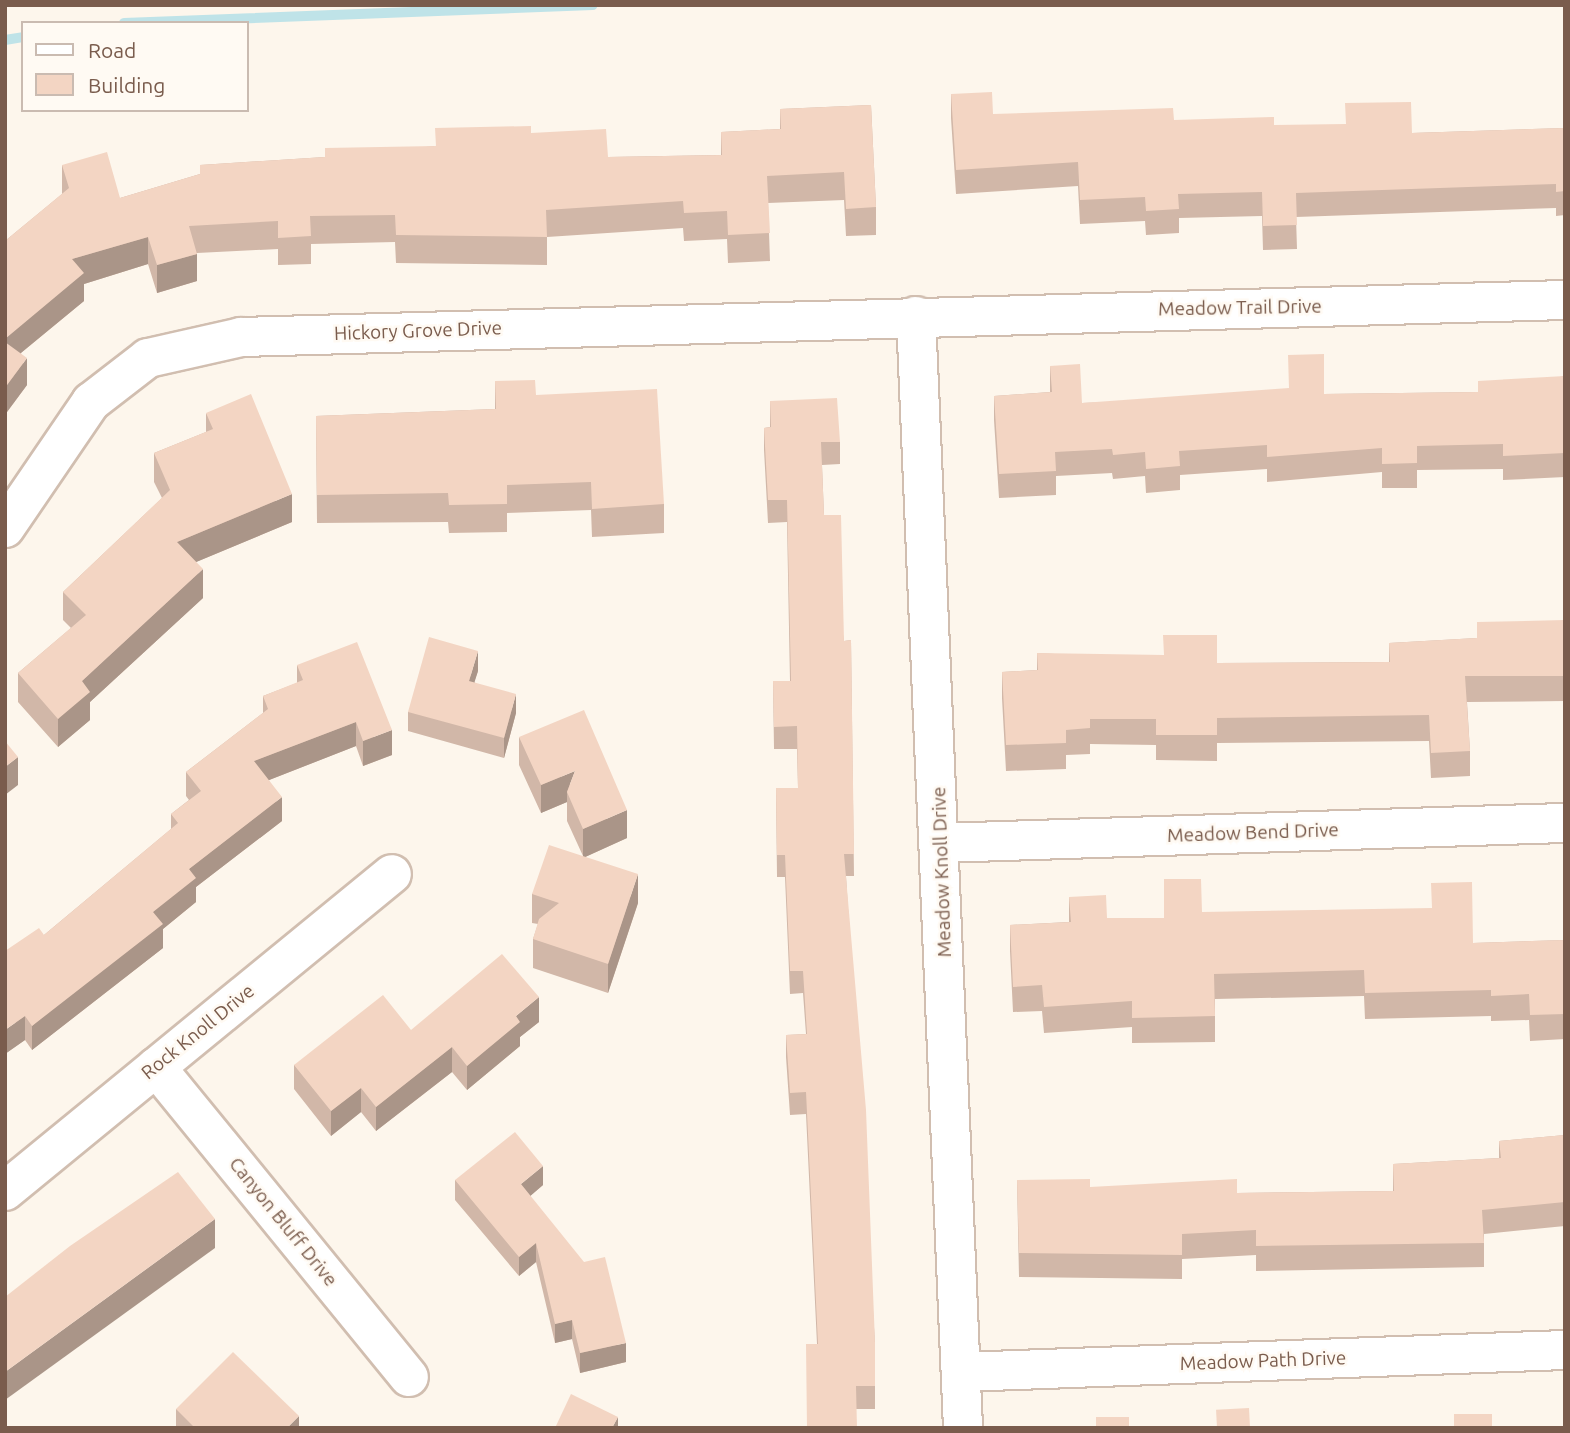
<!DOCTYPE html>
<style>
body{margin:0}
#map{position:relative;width:1570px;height:1433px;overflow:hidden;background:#fdf6ec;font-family:Ubuntu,sans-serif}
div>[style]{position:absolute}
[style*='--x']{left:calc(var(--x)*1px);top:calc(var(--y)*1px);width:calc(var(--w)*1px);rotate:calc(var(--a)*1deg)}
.stream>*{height:10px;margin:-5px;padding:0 5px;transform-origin:5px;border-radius:5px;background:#bfe3e8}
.roads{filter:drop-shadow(2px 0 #d1beb0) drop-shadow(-2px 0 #d1beb0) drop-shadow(0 2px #d1beb0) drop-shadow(0 -2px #d1beb0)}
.street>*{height:38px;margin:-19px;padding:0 19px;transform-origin:19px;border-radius:19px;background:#fff}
.wall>*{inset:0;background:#d1b7a8}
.shaded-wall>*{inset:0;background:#aa9588}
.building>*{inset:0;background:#f3d5c3;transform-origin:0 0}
span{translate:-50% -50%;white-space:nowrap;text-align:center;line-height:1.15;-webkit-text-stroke:5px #fffaf3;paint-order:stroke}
.street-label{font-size:19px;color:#7a5c4d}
.frame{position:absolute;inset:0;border:7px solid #7a5c4d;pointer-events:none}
.legend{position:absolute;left:21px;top:21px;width:228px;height:91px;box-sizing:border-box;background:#fffaf3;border:2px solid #cabbb1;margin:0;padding:9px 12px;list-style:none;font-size:21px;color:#7a5c4d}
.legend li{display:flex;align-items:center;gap:14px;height:35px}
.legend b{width:35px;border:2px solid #cabbb1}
</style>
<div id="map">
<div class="stream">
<div style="--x:124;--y:23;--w:469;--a:-2.2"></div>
<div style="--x:5;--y:40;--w:18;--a:-9"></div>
</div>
<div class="roads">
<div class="street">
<div style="--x:916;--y:316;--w:1113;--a:87.58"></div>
<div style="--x:5;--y:528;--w:153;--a:-55.7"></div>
<div style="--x:91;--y:402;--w:72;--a:-37.7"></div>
<div style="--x:148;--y:358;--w:95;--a:-12.7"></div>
<div style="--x:241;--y:337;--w:1325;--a:-1.6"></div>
<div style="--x:941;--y:843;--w:624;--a:-1.84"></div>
<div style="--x:156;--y:1067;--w:400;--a:50.8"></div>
<div style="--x:5;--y:1191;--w:500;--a:-39.32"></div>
<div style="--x:962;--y:1372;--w:603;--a:-2.09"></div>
</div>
</div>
<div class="wall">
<div style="clip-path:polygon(951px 94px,993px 114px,1174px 120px,1412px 133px,1565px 128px,1565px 215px,1556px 216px,1556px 208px,1296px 217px,1297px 249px,1263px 250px,1262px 216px,1179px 218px,1179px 233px,1146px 235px,1145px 221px,1080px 224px,1078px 186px,956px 194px,951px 118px)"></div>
<div style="clip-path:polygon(871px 105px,876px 207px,876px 235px,846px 236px,844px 200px,768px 203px,770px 261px,728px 263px,727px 239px,684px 241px,683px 228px,547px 237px,547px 265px,396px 263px,395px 242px,311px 244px,311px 264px,278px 265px,278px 249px,197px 253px,197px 281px,157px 293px,148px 264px,84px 284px,84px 301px,21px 353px,27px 385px,7px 412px,5px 411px,5px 241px,62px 194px,62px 165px,120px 198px,200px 174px,200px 165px,325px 157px,435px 146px,531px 133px,608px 157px,721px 155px,721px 132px,780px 129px,780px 109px)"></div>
<div style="clip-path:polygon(1050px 366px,1082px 403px,1324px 394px,1478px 392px,1565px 376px,1565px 477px,1503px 480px,1503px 469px,1417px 470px,1417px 488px,1382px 488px,1382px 472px,1267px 482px,1267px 469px,1180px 475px,1180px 490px,1146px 493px,1145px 476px,1113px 479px,1112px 473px,1056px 476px,1056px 495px,999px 498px,994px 420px,994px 396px,1050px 392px)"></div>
<div style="clip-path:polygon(495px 381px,536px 395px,664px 504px,664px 533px,592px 537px,591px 510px,507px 513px,507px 532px,449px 533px,448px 522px,317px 523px,316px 416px,495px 409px)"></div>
<div style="clip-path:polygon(770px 401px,840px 442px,840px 464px,822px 465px,824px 515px,844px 641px,851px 640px,854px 876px,846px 876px,875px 1343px,875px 1409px,856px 1409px,817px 1344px,806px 1114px,790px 1115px,786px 1057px,786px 1035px,806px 1034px,803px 993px,790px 994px,785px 877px,777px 877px,776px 788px,798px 788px,797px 749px,774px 749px,773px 681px,790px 681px,787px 522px,768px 523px,764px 450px,764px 428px,770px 427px)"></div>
<div style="clip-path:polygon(206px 413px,292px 522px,196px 562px,203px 598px,90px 702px,90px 720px,58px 747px,18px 702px,18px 673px,71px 628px,63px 620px,63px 592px,162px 498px,154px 482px,154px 453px,206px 432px)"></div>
<div style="clip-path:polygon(1565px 620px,1565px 701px,1467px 702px,1470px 751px,1470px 776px,1431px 778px,1429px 741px,1217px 743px,1217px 761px,1156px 760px,1156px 745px,1090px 744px,1090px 754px,1066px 755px,1066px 769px,1006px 771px,1002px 698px,1002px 672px,1037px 670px,1037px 653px,1217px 663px,1389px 662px,1389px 643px,1477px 638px)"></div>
<div style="clip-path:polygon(297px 665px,392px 755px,363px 766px,356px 746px,269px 780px,282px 821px,196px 887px,196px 902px,163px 929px,163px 948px,32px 1050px,25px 1040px,5px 1054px,44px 935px,171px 829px,171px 814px,189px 800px,186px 796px,186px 772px,263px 713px,263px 696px,297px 683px)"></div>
<div style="clip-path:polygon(478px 671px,474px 682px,516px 713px,504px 758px,408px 731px,408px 712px)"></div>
<div style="clip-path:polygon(519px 737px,627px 838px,585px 857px,638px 903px,608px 993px,533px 968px,533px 939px,538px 924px,532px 923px,532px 894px,583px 856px,567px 821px,567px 802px,541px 813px,519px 765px)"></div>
<div style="clip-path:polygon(1069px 897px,1107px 918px,1164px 918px,1202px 912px,1473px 943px,1565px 940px,1565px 1039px,1530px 1041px,1529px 1020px,1491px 1021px,1491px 1016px,1365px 1019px,1364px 996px,1215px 999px,1215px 1042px,1132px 1043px,1132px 1027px,1044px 1033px,1042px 1011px,1013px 1012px,1010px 951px,1010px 925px,1069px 922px)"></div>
<div style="clip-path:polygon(539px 1022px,520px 1037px,520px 1046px,467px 1090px,452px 1072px,376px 1131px,361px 1112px,331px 1136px,294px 1089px,294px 1065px,411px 1030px)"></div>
<div style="clip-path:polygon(1565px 1135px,1565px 1226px,1484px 1234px,1484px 1267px,1256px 1271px,1256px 1255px,1182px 1259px,1182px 1279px,1019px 1277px,1017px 1180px,1090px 1187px,1237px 1193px,1393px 1191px,1393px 1164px,1499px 1158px,1499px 1141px)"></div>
<div style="clip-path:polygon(455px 1180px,543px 1185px,530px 1196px,626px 1362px,580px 1373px,572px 1339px,555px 1343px,536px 1262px,519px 1276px,455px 1200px)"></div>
<div style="clip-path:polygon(176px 1409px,299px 1428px,176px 1428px)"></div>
</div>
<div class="shaded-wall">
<div style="clip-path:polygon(148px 237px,148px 264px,84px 284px,84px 301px,5px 366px,5px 339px,72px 259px)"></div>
<div style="clip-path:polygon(197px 254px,197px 281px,157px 293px,157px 265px)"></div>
<div style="clip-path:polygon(27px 358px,27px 385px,7px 412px,7px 385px)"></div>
<div style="clip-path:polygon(292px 494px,292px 522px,177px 570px,177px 542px)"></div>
<div style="clip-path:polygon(203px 569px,203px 598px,90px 702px,90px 720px,58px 747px,58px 719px,82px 681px)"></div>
<div style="clip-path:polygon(478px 651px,478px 671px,469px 700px,469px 681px)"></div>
<div style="clip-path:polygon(516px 694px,516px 713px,504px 758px,504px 738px)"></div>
<div style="clip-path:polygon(356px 722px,356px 746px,254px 786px,254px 761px)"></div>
<div style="clip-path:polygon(392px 730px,392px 755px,363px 766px,363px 741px)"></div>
<div style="clip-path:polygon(18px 757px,18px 785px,5px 795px,5px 767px)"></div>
<div style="clip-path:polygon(575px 771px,567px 792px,567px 802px,541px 813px,541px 785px)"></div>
<div style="clip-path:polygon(282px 797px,282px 821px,196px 887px,196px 902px,163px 929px,163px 948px,32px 1050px,32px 1026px,153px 912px,189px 869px)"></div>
<div style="clip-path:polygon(627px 810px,627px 838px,583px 858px,583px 829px)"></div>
<div style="clip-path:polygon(638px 874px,638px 903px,608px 993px,608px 964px)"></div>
<div style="clip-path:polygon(539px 997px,539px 1022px,520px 1037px,520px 1046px,467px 1090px,467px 1066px,516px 1016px)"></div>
<div style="clip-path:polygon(25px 1016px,25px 1040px,5px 1054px,5px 1030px)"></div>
<div style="clip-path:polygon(452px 1047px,452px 1072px,376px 1131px,376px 1107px)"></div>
<div style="clip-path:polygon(361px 1088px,361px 1112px,331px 1136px,331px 1111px)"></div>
<div style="clip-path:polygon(543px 1166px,543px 1185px,521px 1204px,521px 1184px)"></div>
<div style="clip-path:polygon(215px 1219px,215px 1248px,5px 1400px,5px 1372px)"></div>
<div style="clip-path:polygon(536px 1243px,536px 1262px,519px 1276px,519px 1257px)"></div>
<div style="clip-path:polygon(572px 1320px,572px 1339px,555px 1343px,555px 1324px)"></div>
<div style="clip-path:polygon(626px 1343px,626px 1362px,580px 1373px,580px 1353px)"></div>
<div style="clip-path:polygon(299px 1416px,299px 1428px,287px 1428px)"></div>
<div style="clip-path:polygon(618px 1417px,618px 1428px,612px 1428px)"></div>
</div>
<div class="building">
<div style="clip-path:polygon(992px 92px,993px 114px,1173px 108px,1174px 120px,1274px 117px,1274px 125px,1346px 124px,1345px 103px,1411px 102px,1412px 133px,1565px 128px,1565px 191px,1556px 192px,1556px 184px,1296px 193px,1297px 225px,1263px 226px,1262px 192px,1178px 194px,1179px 209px,1146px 211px,1145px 197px,1080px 200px,1078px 162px,956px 170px,951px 94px)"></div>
<div style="clip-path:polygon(871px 105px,876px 207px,846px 209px,844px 172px,767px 176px,770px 233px,728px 235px,727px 211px,684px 213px,683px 201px,546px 210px,547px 237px,396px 235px,395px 215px,310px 216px,311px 236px,278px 238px,278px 221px,189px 226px,197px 254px,157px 265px,148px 237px,72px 259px,84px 273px,5px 339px,5px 241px,69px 188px,62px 165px,107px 152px,120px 198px,200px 174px,200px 165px,325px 157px,325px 148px,436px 146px,435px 128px,531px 126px,531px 133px,606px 129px,608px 157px,722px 155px,721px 132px,781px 129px,780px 109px)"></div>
<div style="clip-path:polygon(5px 342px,27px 358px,7px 385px,5px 383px)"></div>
<div style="clip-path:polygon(1324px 354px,1324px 394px,1478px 392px,1478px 381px,1565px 376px,1565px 453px,1503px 456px,1503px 444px,1417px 446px,1417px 463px,1382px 464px,1382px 448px,1267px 457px,1267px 445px,1179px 451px,1180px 466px,1146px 469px,1145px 452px,1113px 455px,1112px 449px,1055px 452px,1056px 471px,999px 474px,994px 396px,1052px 392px,1050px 366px,1080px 364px,1082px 403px,1289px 388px,1288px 355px)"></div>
<div style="clip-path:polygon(535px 380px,536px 395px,657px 389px,664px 504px,592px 509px,591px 482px,507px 485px,507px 504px,449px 505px,448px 493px,317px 495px,316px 416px,496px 409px,495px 381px)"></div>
<div style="clip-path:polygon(251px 394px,292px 494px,177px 542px,203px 569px,82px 681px,90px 692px,58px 719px,18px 673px,86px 615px,63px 592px,170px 490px,154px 453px,213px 429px,206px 413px)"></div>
<div style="clip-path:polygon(837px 398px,840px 442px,821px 442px,824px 515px,841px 515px,844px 641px,851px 640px,854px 854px,844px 854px,866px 1110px,875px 1343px,875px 1386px,856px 1386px,857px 1428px,807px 1428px,806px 1344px,818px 1344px,806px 1092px,790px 1093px,786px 1035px,807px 1034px,803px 971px,790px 971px,785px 855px,777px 855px,776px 788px,798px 788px,797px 726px,774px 727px,773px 681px,791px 681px,787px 500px,768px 500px,764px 428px,771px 427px,770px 401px)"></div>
<div style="clip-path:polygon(1565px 620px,1565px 676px,1465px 676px,1470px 751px,1431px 753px,1429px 715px,1217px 718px,1217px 735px,1156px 735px,1156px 719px,1090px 719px,1090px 728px,1066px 730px,1066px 743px,1006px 745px,1002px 672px,1038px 670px,1037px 653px,1164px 655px,1163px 635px,1217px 635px,1217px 663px,1390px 662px,1389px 643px,1477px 638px,1477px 622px)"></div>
<div style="clip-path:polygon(429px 637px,478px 651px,469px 681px,516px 694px,504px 738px,408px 712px)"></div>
<div style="clip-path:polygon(357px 642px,392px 730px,363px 741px,356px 722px,254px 761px,282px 797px,189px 869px,196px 878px,153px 912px,163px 924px,32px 1026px,25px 1016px,5px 1030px,5px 951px,39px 928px,44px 935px,178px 823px,171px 814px,201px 791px,186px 772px,268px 709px,263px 696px,303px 680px,297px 665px)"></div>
<div style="clip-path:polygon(584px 710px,627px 810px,583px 829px,567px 792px,575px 771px,541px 785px,519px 737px)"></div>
<div style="clip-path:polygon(5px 741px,18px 757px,5px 767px)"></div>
<div style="clip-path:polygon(549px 845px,638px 874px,608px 964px,533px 939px,539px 919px,559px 903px,532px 894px)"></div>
<div style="clip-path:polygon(1164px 879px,1201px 879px,1202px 912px,1432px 908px,1431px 883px,1472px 882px,1473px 943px,1565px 940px,1565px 1014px,1530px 1015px,1529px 994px,1491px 996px,1491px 990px,1365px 993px,1364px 970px,1214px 974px,1215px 1016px,1132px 1018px,1132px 1001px,1044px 1007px,1042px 985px,1013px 987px,1010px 925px,1071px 922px,1069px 897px,1106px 895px,1107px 918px,1164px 918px)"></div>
<div style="clip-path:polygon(502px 954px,539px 997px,516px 1016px,520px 1022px,467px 1066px,452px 1047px,376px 1107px,361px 1088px,331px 1111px,294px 1065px,383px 995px,411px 1030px)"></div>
<div style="clip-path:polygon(515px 1132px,543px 1166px,521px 1184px,584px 1262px,605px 1257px,626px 1343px,580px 1353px,572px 1320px,555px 1324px,536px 1243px,519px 1257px,455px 1180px)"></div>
<div style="clip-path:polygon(1565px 1135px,1565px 1202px,1482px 1210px,1484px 1243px,1256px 1246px,1256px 1230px,1182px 1234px,1182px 1255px,1019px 1253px,1017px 1180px,1090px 1179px,1090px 1187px,1237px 1179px,1237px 1193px,1394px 1191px,1393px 1164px,1501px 1158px,1499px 1141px)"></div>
<div style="clip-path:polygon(178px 1172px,215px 1219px,5px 1372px,5px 1297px,70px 1246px)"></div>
<div style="clip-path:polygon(233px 1352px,299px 1416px,287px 1428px,195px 1428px,176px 1409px)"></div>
<div style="clip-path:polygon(571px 1394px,618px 1417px,612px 1428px,555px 1428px)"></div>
<div style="left:1249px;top:1408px;width:20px;height:33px;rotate:87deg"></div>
<div style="left:1492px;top:1414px;width:14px;height:38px;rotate:90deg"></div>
<div style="left:1129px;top:1417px;width:11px;height:33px;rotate:90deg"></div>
</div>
<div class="street-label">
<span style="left:1240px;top:308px;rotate:-1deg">Meadow Trail Drive</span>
<span style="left:418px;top:331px;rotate:-2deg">Hickory Grove Drive</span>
<span style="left:1253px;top:833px;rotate:-2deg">Meadow Bend Drive</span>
<span style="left:942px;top:872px;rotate:-92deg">Meadow Knoll Drive</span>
<span style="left:198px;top:1032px;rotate:-39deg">Rock Knoll Drive</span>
<span style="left:283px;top:1222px;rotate:51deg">Canyon Bluff Drive</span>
<span style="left:1263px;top:1361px;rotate:-2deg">Meadow Path Drive</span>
</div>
<div class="frame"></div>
<ul class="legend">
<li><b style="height:9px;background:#fff"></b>Road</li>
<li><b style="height:19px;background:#f3d5c3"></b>Building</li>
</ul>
</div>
